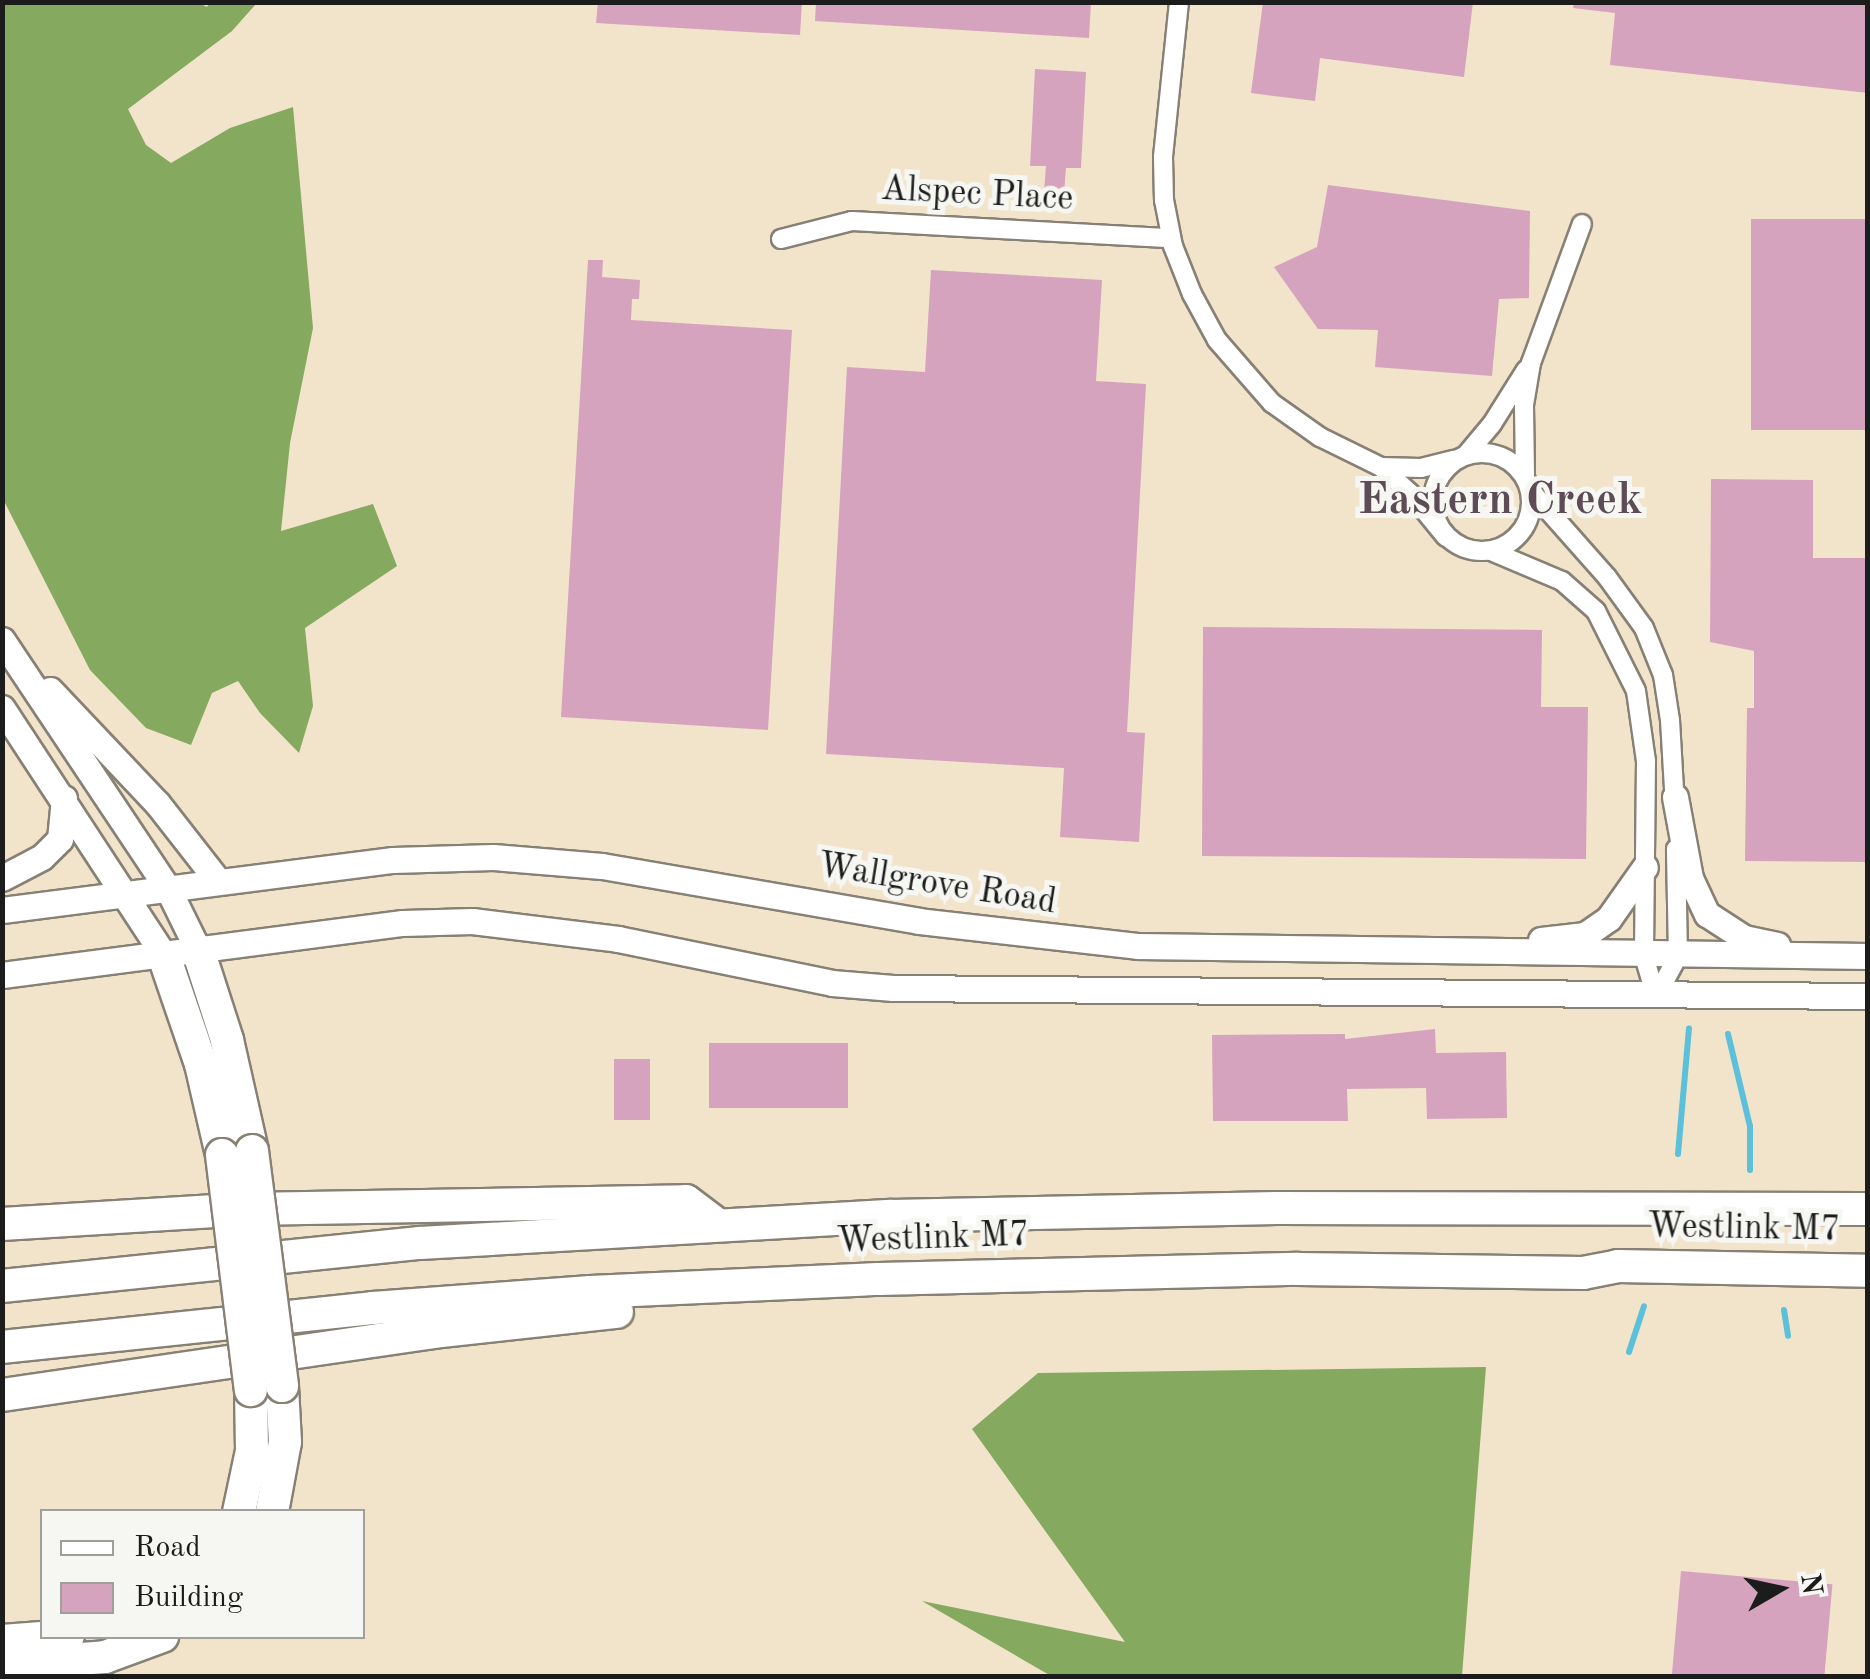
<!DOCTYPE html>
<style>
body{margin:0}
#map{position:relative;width:1870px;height:1679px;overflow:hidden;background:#f2e3cb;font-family:"Old Standard TT",serif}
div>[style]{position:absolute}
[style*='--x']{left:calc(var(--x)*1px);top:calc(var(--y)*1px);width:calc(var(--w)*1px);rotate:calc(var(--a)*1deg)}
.forest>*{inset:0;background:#84a95f}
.stream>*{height:6px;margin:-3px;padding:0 3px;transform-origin:3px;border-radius:3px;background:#5cc0da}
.building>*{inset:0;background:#d6a3bf;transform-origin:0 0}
.roads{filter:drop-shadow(2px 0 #878074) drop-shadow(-2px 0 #878074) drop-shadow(0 2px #878074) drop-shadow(0 -2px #878074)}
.minor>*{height:18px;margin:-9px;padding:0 9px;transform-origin:9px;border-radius:9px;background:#fff}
.minor>.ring{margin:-9px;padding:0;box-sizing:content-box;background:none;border:18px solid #fff;border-radius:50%}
.secondary>*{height:25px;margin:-12.5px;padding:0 12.5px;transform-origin:12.5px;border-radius:12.5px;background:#fff}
.motorway>*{height:32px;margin:-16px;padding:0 16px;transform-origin:16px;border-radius:16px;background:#fff}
.bridges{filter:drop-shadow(2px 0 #878074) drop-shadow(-2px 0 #878074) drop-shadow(0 2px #878074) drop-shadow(0 -2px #878074)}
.motorway-bridge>*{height:32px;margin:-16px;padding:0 16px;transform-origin:16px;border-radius:16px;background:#fff}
span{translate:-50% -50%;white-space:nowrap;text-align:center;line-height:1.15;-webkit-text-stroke:10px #f6f6f2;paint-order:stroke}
.street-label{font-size:35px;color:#1c1c1c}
.district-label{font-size:45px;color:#5d4b55;font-weight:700}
.frame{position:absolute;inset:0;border:5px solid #1c1c1c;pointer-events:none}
.legend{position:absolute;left:40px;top:1509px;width:325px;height:130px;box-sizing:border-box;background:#f6f6f2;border:2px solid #9f9f9c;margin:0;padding:12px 18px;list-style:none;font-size:30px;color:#1c1c1c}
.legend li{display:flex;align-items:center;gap:20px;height:50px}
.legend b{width:50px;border:2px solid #9f9f9c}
.north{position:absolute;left:1730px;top:1539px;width:100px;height:100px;-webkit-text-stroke:8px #f6f6f2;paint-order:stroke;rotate:81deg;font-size:28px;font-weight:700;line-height:40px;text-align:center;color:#1c1c1c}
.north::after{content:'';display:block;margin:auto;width:35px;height:45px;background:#1c1c1c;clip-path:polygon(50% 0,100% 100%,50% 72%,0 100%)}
</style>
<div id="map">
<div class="forest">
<div style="clip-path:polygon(199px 3px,207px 7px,209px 3px,257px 3px,232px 31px,128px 109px,146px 145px,171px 163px,230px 128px,293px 107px,313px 328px,290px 443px,281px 531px,373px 504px,397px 566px,305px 628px,313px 706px,299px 753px,260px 713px,238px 681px,212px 693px,191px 745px,146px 728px,90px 670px,3px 499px,3px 3px)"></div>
<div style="clip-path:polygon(1486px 1367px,1462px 1676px,1051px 1676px,922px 1601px,1125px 1642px,972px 1429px,1038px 1373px)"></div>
</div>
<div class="stream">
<div style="--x:1728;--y:1034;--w:95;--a:76.6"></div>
<div style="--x:1750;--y:1126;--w:44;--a:90"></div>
<div style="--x:1678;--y:1154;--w:126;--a:-85"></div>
<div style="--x:1784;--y:1310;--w:26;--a:81"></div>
<div style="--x:1629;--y:1352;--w:48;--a:-71.9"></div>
</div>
<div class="building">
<div style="clip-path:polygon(598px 2px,802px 2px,800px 35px,596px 23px)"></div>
<div style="clip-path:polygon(816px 2px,1091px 2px,1089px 38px,815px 21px)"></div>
<div style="clip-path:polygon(1263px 2px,1473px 2px,1464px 77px,1320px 58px,1315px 101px,1251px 93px)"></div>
<div style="clip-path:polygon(1574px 2px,1868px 2px,1868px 93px,1610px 65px,1615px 13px,1573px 8px)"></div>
<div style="clip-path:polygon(1035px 69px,1086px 72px,1081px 168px,1066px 168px,1064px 193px,1044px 192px,1046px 166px,1030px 166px)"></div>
<div style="clip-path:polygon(1328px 185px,1530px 211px,1529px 298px,1499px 299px,1492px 376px,1375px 367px,1378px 330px,1318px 329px,1274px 267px,1317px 247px)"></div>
<div style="left:1868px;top:219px;width:211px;height:117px;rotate:90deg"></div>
<div style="clip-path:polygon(588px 260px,603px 260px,602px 277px,640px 280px,639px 299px,632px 299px,631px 320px,792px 330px,768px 730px,561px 717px)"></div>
<div style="clip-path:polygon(931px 270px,1102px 280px,1096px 381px,1146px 384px,1127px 732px,1145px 733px,1139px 842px,1060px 837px,1064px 768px,826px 754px,847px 367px,925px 372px)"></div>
<div style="clip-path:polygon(1711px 479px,1813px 480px,1813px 558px,1868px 558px,1868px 862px,1745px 861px,1747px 708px,1754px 708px,1754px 651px,1710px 642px)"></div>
<div style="clip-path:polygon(1203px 627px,1542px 630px,1541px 707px,1588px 707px,1586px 859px,1202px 856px)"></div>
<div style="clip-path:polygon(1435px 1029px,1436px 1053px,1506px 1052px,1507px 1118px,1427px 1119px,1426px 1088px,1347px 1089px,1348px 1121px,1213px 1121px,1212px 1035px,1345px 1034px,1345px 1039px)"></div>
<div style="left:709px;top:1043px;width:139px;height:65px"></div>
<div style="left:614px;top:1059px;width:36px;height:61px"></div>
<div style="left:1681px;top:1571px;width:152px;height:105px;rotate:5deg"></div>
</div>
<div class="roads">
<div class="minor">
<div style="--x:1179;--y:2;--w:156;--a:95.9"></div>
<div style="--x:1163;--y:157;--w:43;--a:88.7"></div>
<div style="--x:1164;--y:200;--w:47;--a:78.9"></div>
<div style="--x:1173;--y:246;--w:52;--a:68.4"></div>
<div style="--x:1192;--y:294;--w:52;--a:61.5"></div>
<div style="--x:1217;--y:340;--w:84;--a:48.9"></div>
<div style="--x:1272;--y:403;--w:59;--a:35.3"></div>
<div style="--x:1320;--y:437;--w:68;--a:26.2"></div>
<div style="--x:1381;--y:467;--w:40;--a:42"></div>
<div style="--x:1411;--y:494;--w:55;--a:50.9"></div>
<div style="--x:781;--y:239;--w:73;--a:-14.2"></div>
<div style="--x:852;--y:221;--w:319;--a:3.1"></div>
<div class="ring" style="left:1433px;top:453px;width:80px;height:80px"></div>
<div style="--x:1466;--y:455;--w:40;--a:-50"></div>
<div style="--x:1492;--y:424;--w:64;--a:-57.8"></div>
<div style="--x:1381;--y:467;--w:40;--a:1.4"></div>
<div style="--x:1421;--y:468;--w:34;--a:-14"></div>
<div style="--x:1525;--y:477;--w:72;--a:-90.8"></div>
<div style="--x:1524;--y:405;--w:43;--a:-80.5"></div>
<div style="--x:1531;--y:363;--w:148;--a:-69.9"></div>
<div style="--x:1530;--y:490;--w:116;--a:48.5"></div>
<div style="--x:1607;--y:577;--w:63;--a:54"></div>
<div style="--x:1644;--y:628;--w:51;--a:68"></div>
<div style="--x:1663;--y:675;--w:46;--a:81.2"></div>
<div style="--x:1670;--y:720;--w:88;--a:86.7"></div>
<div style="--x:1491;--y:551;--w:77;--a:22.9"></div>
<div style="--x:1562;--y:581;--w:45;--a:41.4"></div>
<div style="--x:1596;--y:611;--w:89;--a:63.4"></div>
<div style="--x:1636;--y:691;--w:71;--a:81.9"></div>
<div style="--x:1646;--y:761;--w:195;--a:90.6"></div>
<div style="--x:1644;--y:956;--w:43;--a:73.7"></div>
<div style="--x:1656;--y:997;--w:47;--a:-61.8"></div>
<div style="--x:1678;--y:956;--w:107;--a:-91.1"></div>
</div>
<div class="secondary">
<div style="--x:2;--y:640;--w:299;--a:56.3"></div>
<div style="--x:168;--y:889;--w:68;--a:63.8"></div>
<div style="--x:50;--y:690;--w:156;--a:46.6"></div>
<div style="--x:157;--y:803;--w:99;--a:52"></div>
<div style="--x:2;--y:708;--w:296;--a:56.8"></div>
<div style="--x:1675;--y:797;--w:82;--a:79.5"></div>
<div style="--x:1690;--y:878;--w:40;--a:65"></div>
<div style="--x:1707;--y:914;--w:44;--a:33"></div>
<div style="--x:1744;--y:938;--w:34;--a:12"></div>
<div style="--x:2;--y:878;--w:45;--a:-27.7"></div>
<div style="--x:42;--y:857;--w:25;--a:-45"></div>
<div style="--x:60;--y:839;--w:41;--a:-84.4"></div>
<div style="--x:2;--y:910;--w:394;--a:-7.3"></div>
<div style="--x:393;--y:860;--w:100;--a:-1.7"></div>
<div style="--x:493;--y:857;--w:109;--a:4.7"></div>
<div style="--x:602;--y:866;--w:322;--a:9.8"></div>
<div style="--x:919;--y:921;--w:220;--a:6.5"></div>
<div style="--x:1138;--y:946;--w:730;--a:0.78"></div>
<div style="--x:1541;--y:940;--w:44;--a:-6.5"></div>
<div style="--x:1585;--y:935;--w:29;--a:-35"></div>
<div style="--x:1609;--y:918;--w:62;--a:-54.8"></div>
<div style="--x:2;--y:975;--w:404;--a:-7.4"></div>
<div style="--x:403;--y:923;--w:69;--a:-1.7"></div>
<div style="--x:472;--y:921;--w:147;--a:7"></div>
<div style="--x:618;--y:939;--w:218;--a:11.6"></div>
<div style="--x:832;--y:983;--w:61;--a:4.7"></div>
<div style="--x:893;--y:988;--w:975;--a:0.47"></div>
</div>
<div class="motorway">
<div style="--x:198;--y:950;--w:95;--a:72.1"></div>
<div style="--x:227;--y:1040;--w:114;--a:77.3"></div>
<div style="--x:164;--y:956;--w:114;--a:71.1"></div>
<div style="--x:201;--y:1064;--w:93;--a:77"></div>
<div style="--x:2;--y:1224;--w:246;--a:-3.5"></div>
<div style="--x:248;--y:1209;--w:438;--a:-1"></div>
<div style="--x:686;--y:1201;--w:39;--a:37"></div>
<div style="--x:2;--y:1286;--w:420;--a:-5.9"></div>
<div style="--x:420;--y:1243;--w:472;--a:-3.3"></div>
<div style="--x:891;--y:1216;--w:386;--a:-1.2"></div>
<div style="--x:1277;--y:1208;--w:591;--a:0.1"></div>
<div style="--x:2;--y:1347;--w:373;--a:-6"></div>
<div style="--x:373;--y:1308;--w:218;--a:-4.2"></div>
<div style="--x:590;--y:1292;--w:289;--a:-2.6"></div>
<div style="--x:879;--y:1279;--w:419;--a:-1.4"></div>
<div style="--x:1298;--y:1269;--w:285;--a:0.8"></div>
<div style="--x:1583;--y:1273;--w:36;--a:-11"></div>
<div style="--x:1618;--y:1266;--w:250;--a:1.1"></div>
<div style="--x:2;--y:1395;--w:435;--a:-8.3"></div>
<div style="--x:432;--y:1332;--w:186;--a:-6.2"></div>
<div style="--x:239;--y:1512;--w:62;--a:-78"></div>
<div style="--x:252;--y:1451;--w:61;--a:-90.9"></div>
<div style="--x:272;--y:1512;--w:71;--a:-79.5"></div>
<div style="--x:285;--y:1442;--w:56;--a:-93.1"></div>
<div style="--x:2;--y:1641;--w:66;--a:-4.3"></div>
<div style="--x:2;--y:1665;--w:103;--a:-4.4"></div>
<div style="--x:105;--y:1657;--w:61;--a:-20.2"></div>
</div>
</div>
<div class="bridges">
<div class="motorway-bridge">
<div style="--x:252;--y:1151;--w:237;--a:82.7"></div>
<div style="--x:222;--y:1155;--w:237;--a:83"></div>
</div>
</div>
<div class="street-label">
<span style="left:977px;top:195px;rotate:3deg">Alspec Place</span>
<span style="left:937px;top:885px;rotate:9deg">Wallgrove Road</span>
<span style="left:1744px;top:1229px;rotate:1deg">Westlink M7</span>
<span style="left:933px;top:1239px;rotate:-2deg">Westlink M7</span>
</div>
<div class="district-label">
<span style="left:1500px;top:502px">Eastern Creek</span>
</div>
<div class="frame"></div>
<ul class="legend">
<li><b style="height:12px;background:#fff"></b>Road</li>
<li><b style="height:28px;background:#d6a3bf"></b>Building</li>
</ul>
<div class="north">N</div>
</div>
